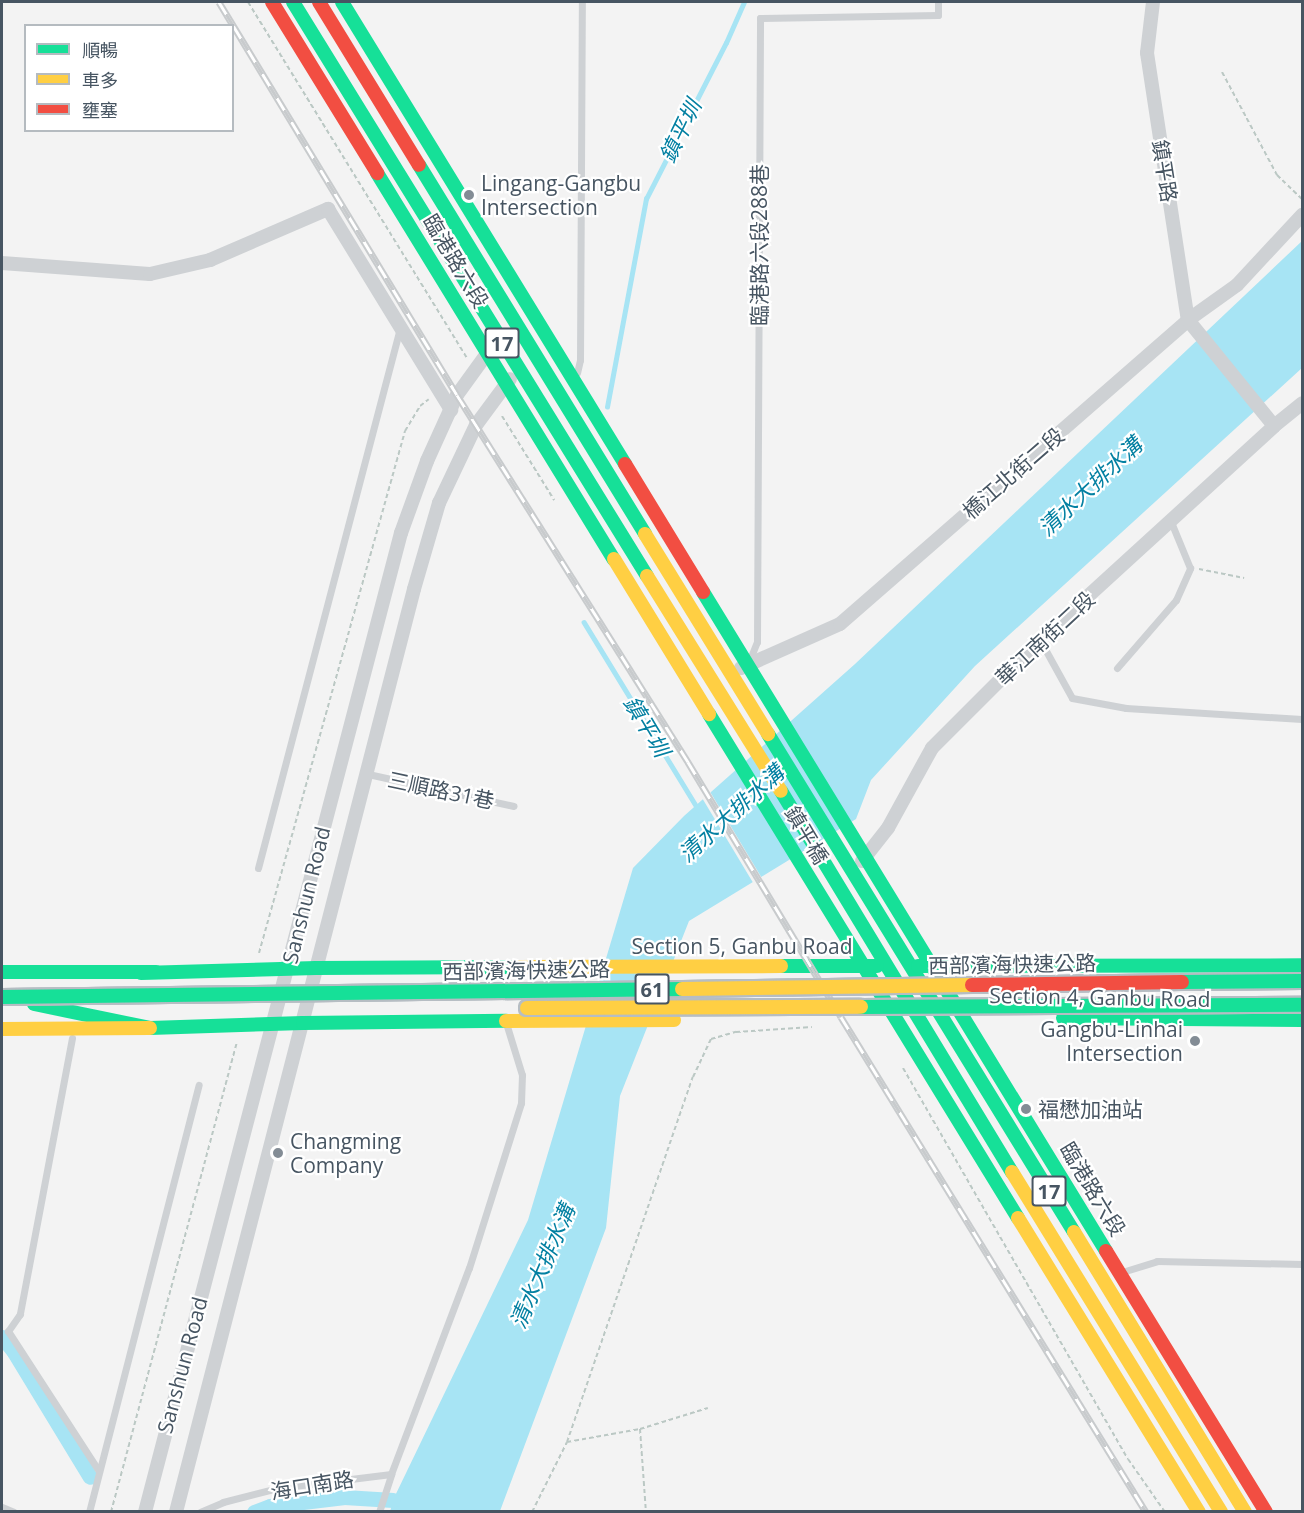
<!DOCTYPE html>
<meta charset="utf-8">
<style>
body{margin:0}
#map{position:relative;width:1304px;height:1513px;overflow:hidden;background:#f3f3f3;font-family:"Open Sans","Noto Sans TC",sans-serif}
div>[style]{position:absolute}
[style*='--x']{left:calc(var(--x)*1px);top:calc(var(--y)*1px);width:calc(var(--w)*1px);rotate:calc(var(--a)*1deg)}
.water>*{inset:0;background:#a7e4f4}
.pier>*{inset:0;background:#f3f3f3;transform-origin:0 0}
.stream>*{height:4.5px;margin:-2.25px;padding:0 2.25px;transform-origin:2.25px;border-radius:2.25px;background:#a7e4f4}
.canal>*{height:15px;margin:-7.5px;padding:0 7.5px;transform-origin:7.5px;border-radius:7.5px;background:#a7e4f4}
.path>*{height:2px;margin-top:-1px;transform-origin:0;background:repeating-linear-gradient(90deg,#bbc8c4 0 4.5px,transparent 0 7.5px)}
.lane>*{height:7px;margin:-3.5px;padding:0 3.5px;transform-origin:3.5px;border-radius:3.5px;background:#ced1d4}
.street>*{height:14px;margin:-7px;padding:0 7px;transform-origin:7px;border-radius:7px;background:#ced1d4}
.fast>*{height:14px;margin:-7px;padding:0 7px;transform-origin:7px;border-radius:7px;background:#16e098}
.slow>*{height:14px;margin:-7px;padding:0 7px;transform-origin:7px;border-radius:7px;background:#ffcf43}
.jam>*{height:14px;margin:-7px;padding:0 7px;transform-origin:7px;border-radius:7px;background:#f24e42}
.rail>*{height:7px;margin-top:-3.5px;transform-origin:0;background:repeating-linear-gradient(90deg,#fff 0 14px,#c8cbcd 0 28px);box-sizing:border-box;border-block:2px solid #c8cbcd}
.bridges{filter:drop-shadow(2px 0 #b6bdc3) drop-shadow(-2px 0 #b6bdc3) drop-shadow(0 2px #b6bdc3) drop-shadow(0 -2px #b6bdc3)}
.fast-bridge>*{height:14px;margin:-7px;padding:0 7px;transform-origin:7px;border-radius:7px;background:#16e098}
.slow-bridge>*{height:14px;margin:-7px;padding:0 7px;transform-origin:7px;border-radius:7px;background:#ffcf43}
.jam-bridge>*{height:14px;margin:-7px;padding:0 7px;transform-origin:7px;border-radius:7px;background:#f24e42}
.dots>*{width:16px;height:16px;translate:-50% -50%;box-sizing:border-box;border:3px solid #fff;border-radius:50%}
span{translate:-50% -50%;white-space:nowrap;text-align:center;line-height:1.15;-webkit-text-stroke:4.5px #fff;paint-order:stroke}
.shield-label span{padding:2px 4px;background:#fff;border:2px solid;border-radius:4px;-webkit-text-stroke-width:0}
.shield-label{font-size:20px;color:#475562;font-weight:700}
.street-label{font-size:21px;color:#475562}
.poi-label{font-size:21px;color:#475562}
.left{translate:0 -50%;text-align:left}
.right{translate:-100% -50%;text-align:right}
.water-label{font-size:22px;color:#0380a2;font-style:italic}
.frame{position:absolute;inset:0;border:3px solid #475562;pointer-events:none}
.legend{position:absolute;left:24px;top:24px;width:210px;height:108px;box-sizing:border-box;background:#fff;border:2px solid #b5bbc0;margin:0;padding:8px 10px;list-style:none;font-size:18px;color:#475562}
.legend li{display:flex;align-items:center;gap:12px;height:30px}
.legend b{width:30px;border:2px solid #b5bbc0}
</style>
<div id="map">
<div class="water">
<div style="clip-path:polygon(1302px 241px,1302px 368px,975px 666px,871px 780px,856px 819px,689px 921px,620px 1096px,606px 1228px,500px 1511px,390px 1512px,393px 1500px,528px 1220px,633px 868px,684px 816px,855px 664px)"></div>
</div>
<div class="pier">
<div style="left:709px;top:790px;width:104px;height:10px;rotate:59deg"></div>
</div>
<div class="stream">
<div style="--x:607;--y:407;--w:212;--a:-79.4"></div>
<div style="--x:646;--y:199;--w:175;--a:-62.9"></div>
<div style="--x:726;--y:43;--w:45;--a:-66.3"></div>
<div style="--x:584;--y:622;--w:219;--a:58.6"></div>
</div>
<div class="canal">
<div style="--x:2;--y:1337;--w:19;--a:51"></div>
<div style="--x:14;--y:1352;--w:146;--a:58.7"></div>
<div style="--x:254;--y:1512;--w:17;--a:-21"></div>
<div style="--x:270;--y:1506;--w:75;--a:-6.9"></div>
<div style="--x:344;--y:1497;--w:49;--a:3.5"></div>
</div>
<div class="path">
<div style="--x:248;--y:2;--w:417;--a:58.4"></div>
<div style="--x:1222;--y:72;--w:117;--a:61.9"></div>
<div style="--x:1277;--y:175;--w:35;--a:44"></div>
<div style="--x:502;--y:416;--w:99;--a:58.2"></div>
<div style="--x:1199;--y:569;--w:46;--a:11.3"></div>
<div style="--x:259;--y:953;--w:542;--a:-74.37"></div>
<div style="--x:405;--y:431;--w:29;--a:-59"></div>
<div style="--x:420;--y:406;--w:11;--a:-38"></div>
<div style="--x:903;--y:1068;--w:451;--a:60.1"></div>
<div style="--x:1128;--y:1459;--w:65;--a:55.1"></div>
<div style="--x:640;--y:1429;--w:83;--a:85.9"></div>
<div style="--x:567;--y:1442;--w:74;--a:-10.1"></div>
<div style="--x:640;--y:1429;--w:71;--a:-17.2"></div>
<div style="--x:111;--y:1512;--w:486;--a:-75"></div>
<div style="--x:532;--y:1512;--w:78;--a:-63.4"></div>
<div style="--x:567;--y:1442;--w:386;--a:-71"></div>
<div style="--x:693;--y:1077;--w:42;--a:-64.7"></div>
<div style="--x:711;--y:1039;--w:26;--a:-16"></div>
<div style="--x:736;--y:1032;--w:76;--a:-3.8"></div>
</div>
<div class="lane">
<div style="--x:577;--y:373;--w:13;--a:-77"></div>
<div style="--x:580;--y:360;--w:358;--a:-89.7"></div>
<div style="--x:1040;--y:640;--w:66;--a:61.1"></div>
<div style="--x:1072;--y:698;--w:55;--a:10.5"></div>
<div style="--x:1126;--y:708;--w:176;--a:3.6"></div>
<div style="--x:750;--y:659;--w:18;--a:-68"></div>
<div style="--x:757;--y:642;--w:624;--a:-89.72"></div>
<div style="--x:760;--y:18;--w:178;--a:-1"></div>
<div style="--x:938;--y:15;--w:13;--a:-90"></div>
<div style="--x:1117;--y:668;--w:90;--a:-49.1"></div>
<div style="--x:1176;--y:600;--w:35;--a:-66"></div>
<div style="--x:1190;--y:568;--w:50;--a:-112.4"></div>
<div style="--x:368;--y:774;--w:149;--a:12.4"></div>
<div style="--x:258;--y:868;--w:558;--a:-75.27"></div>
<div style="--x:72;--y:1038;--w:281;--a:100.7"></div>
<div style="--x:20;--y:1314;--w:21;--a:125"></div>
<div style="--x:8;--y:1331;--w:167;--a:57"></div>
<div style="--x:1122;--y:1272;--w:37;--a:-17"></div>
<div style="--x:1157;--y:1261;--w:145;--a:1.2"></div>
<div style="--x:2;--y:1507;--w:13;--a:23"></div>
<div style="--x:89;--y:1512;--w:441;--a:-75.6"></div>
<div style="--x:200;--y:1512;--w:25;--a:-23"></div>
<div style="--x:223;--y:1502;--w:57;--a:-14.3"></div>
<div style="--x:278;--y:1488;--w:114;--a:-7.1"></div>
<div style="--x:379;--y:1512;--w:40;--a:-72"></div>
<div style="--x:391;--y:1474;--w:220;--a:-69.3"></div>
<div style="--x:469;--y:1268;--w:173;--a:-72.5"></div>
<div style="--x:521;--y:1103;--w:28;--a:-88"></div>
<div style="--x:522;--y:1075;--w:54;--a:-107.1"></div>
</div>
<div class="street">
<div style="--x:1153;--y:2;--w:51;--a:96.7"></div>
<div style="--x:1147;--y:53;--w:270;--a:81.3"></div>
<div style="--x:1188;--y:320;--w:136;--a:50.9"></div>
<div style="--x:2;--y:263;--w:148;--a:4.3"></div>
<div style="--x:150;--y:274;--w:62;--a:-13.1"></div>
<div style="--x:210;--y:260;--w:129;--a:-23.4"></div>
<div style="--x:328;--y:209;--w:236;--a:58.5"></div>
<div style="--x:741;--y:668;--w:108;--a:-24"></div>
<div style="--x:840;--y:624;--w:462;--a:-41.1"></div>
<div style="--x:1188;--y:320;--w:60;--a:-35.5"></div>
<div style="--x:1237;--y:285;--w:96;--a:-47.1"></div>
<div style="--x:862;--y:861;--w:42;--a:-51.8"></div>
<div style="--x:888;--y:828;--w:91;--a:-61.2"></div>
<div style="--x:932;--y:748;--w:153;--a:-45"></div>
<div style="--x:1040;--y:640;--w:317;--a:-42.4"></div>
<div style="--x:1274;--y:426;--w:36;--a:-39"></div>
<div style="--x:145;--y:1512;--w:1012;--a:-75.35"></div>
<div style="--x:401;--y:533;--w:77;--a:-70.1"></div>
<div style="--x:427;--y:461;--w:72;--a:-65.6"></div>
<div style="--x:457;--y:395;--w:58;--a:-54.1"></div>
<div style="--x:176;--y:1512;--w:953;--a:-75.54"></div>
<div style="--x:414;--y:589;--w:90;--a:-73.8"></div>
<div style="--x:439;--y:503;--w:86;--a:-64.6"></div>
<div style="--x:476;--y:425;--w:57;--a:-53.5"></div>
</div>
<div class="fast">
<div style="--x:293;--y:2;--w:674;--a:58.34"></div>
<div style="--x:342;--y:2;--w:542;--a:58.51"></div>
<div style="--x:419;--y:165;--w:433;--a:58.5"></div>
<div style="--x:377;--y:173;--w:453;--a:58.5"></div>
<div style="--x:703;--y:592;--w:772;--a:58.55"></div>
<div style="--x:709;--y:714;--w:591;--a:58.49"></div>
<div style="--x:768;--y:734;--w:584;--a:58.43"></div>
<div style="--x:781;--y:791;--w:446;--a:58.8"></div>
<div style="--x:781;--y:966;--w:96;--a:0"></div>
<div style="--x:918;--y:966;--w:384;--a:-0.1"></div>
<div style="--x:2;--y:972;--w:154;--a:0"></div>
<div style="--x:141;--y:973;--w:175;--a:-1.6"></div>
<div style="--x:316;--y:968;--w:199;--a:-0.3"></div>
<div style="--x:34;--y:1004;--w:118;--a:11.7"></div>
<div style="--x:150;--y:1028;--w:153;--a:-1.9"></div>
<div style="--x:303;--y:1023;--w:203;--a:-0.6"></div>
<div style="--x:1063;--y:1018;--w:239;--a:0.5"></div>
</div>
<div class="slow">
<div style="--x:645;--y:534;--w:235;--a:58.4"></div>
<div style="--x:614;--y:559;--w:182;--a:58.5"></div>
<div style="--x:647;--y:576;--w:253;--a:58.1"></div>
<div style="--x:515;--y:967;--w:266;--a:-0.2"></div>
<div style="--x:506;--y:1021;--w:168;--a:-0.3"></div>
<div style="--x:2;--y:1029;--w:148;--a:-0.4"></div>
<div style="--x:1012;--y:1172;--w:399;--a:58.4"></div>
<div style="--x:1018;--y:1218;--w:345;--a:58.4"></div>
<div style="--x:1074;--y:1232;--w:328;--a:58.6"></div>
</div>
<div class="jam">
<div style="--x:272;--y:2;--w:201;--a:58.4"></div>
<div style="--x:319;--y:2;--w:191;--a:58.5"></div>
<div style="--x:625;--y:464;--w:150;--a:58.6"></div>
<div style="--x:1106;--y:1251;--w:306;--a:58.5"></div>
</div>
<div class="rail">
<div style="--x:219;--y:2;--w:459;--a:58.8"></div>
<div style="--x:457;--y:395;--w:434;--a:57.8"></div>
<div style="--x:688;--y:762;--w:297;--a:59"></div>
<div style="--x:841;--y:1017;--w:581;--a:58.36"></div>
</div>
<div class="bridges">
<div class="fast-bridge">
<div style="--x:1182;--y:982;--w:120;--a:-0.5"></div>
<div style="--x:2;--y:997;--w:680;--a:-0.67"></div>
<div style="--x:861;--y:1007;--w:441;--a:-0.3"></div>
</div>
<div class="slow-bridge">
<div style="--x:682;--y:989;--w:290;--a:-0.8"></div>
<div style="--x:527;--y:1008;--w:334;--a:-0.2"></div>
</div>
<div class="jam-bridge">
<div style="--x:972;--y:985;--w:210;--a:-0.8"></div>
</div>
</div>
<div class="dots">
<div style="left:469px;top:195px;background:#838c95"></div>
<div style="left:1195px;top:1041px;background:#838c95"></div>
<div style="left:1026px;top:1109px;background:#838c95"></div>
<div style="left:278px;top:1153px;background:#838c95"></div>
</div>
<div class="shield-label">
<span style="left:502px;top:343px">17</span>
<span style="left:652px;top:989px">61</span>
<span style="left:1049px;top:1191px">17</span>
</div>
<div class="street-label">
<span style="left:1165px;top:171px;rotate:81deg">鎮平路</span>
<span style="left:759px;top:245px;rotate:-90deg">臨港路六段288巷</span>
<span style="left:456px;top:261px;rotate:59deg">臨港路六段</span>
<span style="left:1013px;top:473px;rotate:-41deg">橋江北街二段</span>
<span style="left:1045px;top:638px;rotate:-43deg">華江南街二段</span>
<span style="left:441px;top:790px;rotate:12deg">三順路31巷</span>
<span style="left:807px;top:835px;rotate:59deg">鎮平橋</span>
<span style="left:306px;top:895px;rotate:-76deg">Sanshun Road</span>
<span style="left:742px;top:946px">Section 5, Ganbu Road</span>
<span style="left:1012px;top:964px;rotate:-1deg">西部濱海快速公路</span>
<span style="left:526px;top:970px;rotate:-1deg">西部濱海快速公路</span>
<span style="left:1100px;top:997px;rotate:1deg">Section 4, Ganbu Road</span>
<span style="left:1093px;top:1189px;rotate:59deg">臨港路六段</span>
<span style="left:182px;top:1365px;rotate:-75deg">Sanshun Road</span>
<span style="left:312px;top:1485px;rotate:-9deg">海口南路</span>
</div>
<div class="poi-label">
<span class="left" style="left:481px;top:195px">Lingang-Gangbu<br>Intersection</span>
<span class="right" style="left:1183px;top:1041px">Gangbu-Linhai<br>Intersection</span>
<span class="left" style="left:1038px;top:1109px">福懋加油站</span>
<span class="left" style="left:290px;top:1153px">Changming<br>Company</span>
</div>
<div class="water-label">
<span style="left:680px;top:131px;rotate:-64deg">鎮平圳</span>
<span style="left:1090px;top:486px;rotate:-43deg">清水大排水溝</span>
<span style="left:647px;top:726px;rotate:59deg">鎮平圳</span>
<span style="left:731px;top:813px;rotate:-42deg">清水大排水溝</span>
<span style="left:542px;top:1266px;rotate:-67deg">清水大排水溝</span>
</div>
<div class="frame"></div>
<ul class="legend">
<li><b style="height:8px;background:#16e098"></b>順暢</li>
<li><b style="height:8px;background:#ffcf43"></b>車多</li>
<li><b style="height:8px;background:#f24e42"></b>壅塞</li>
</ul>
</div>
